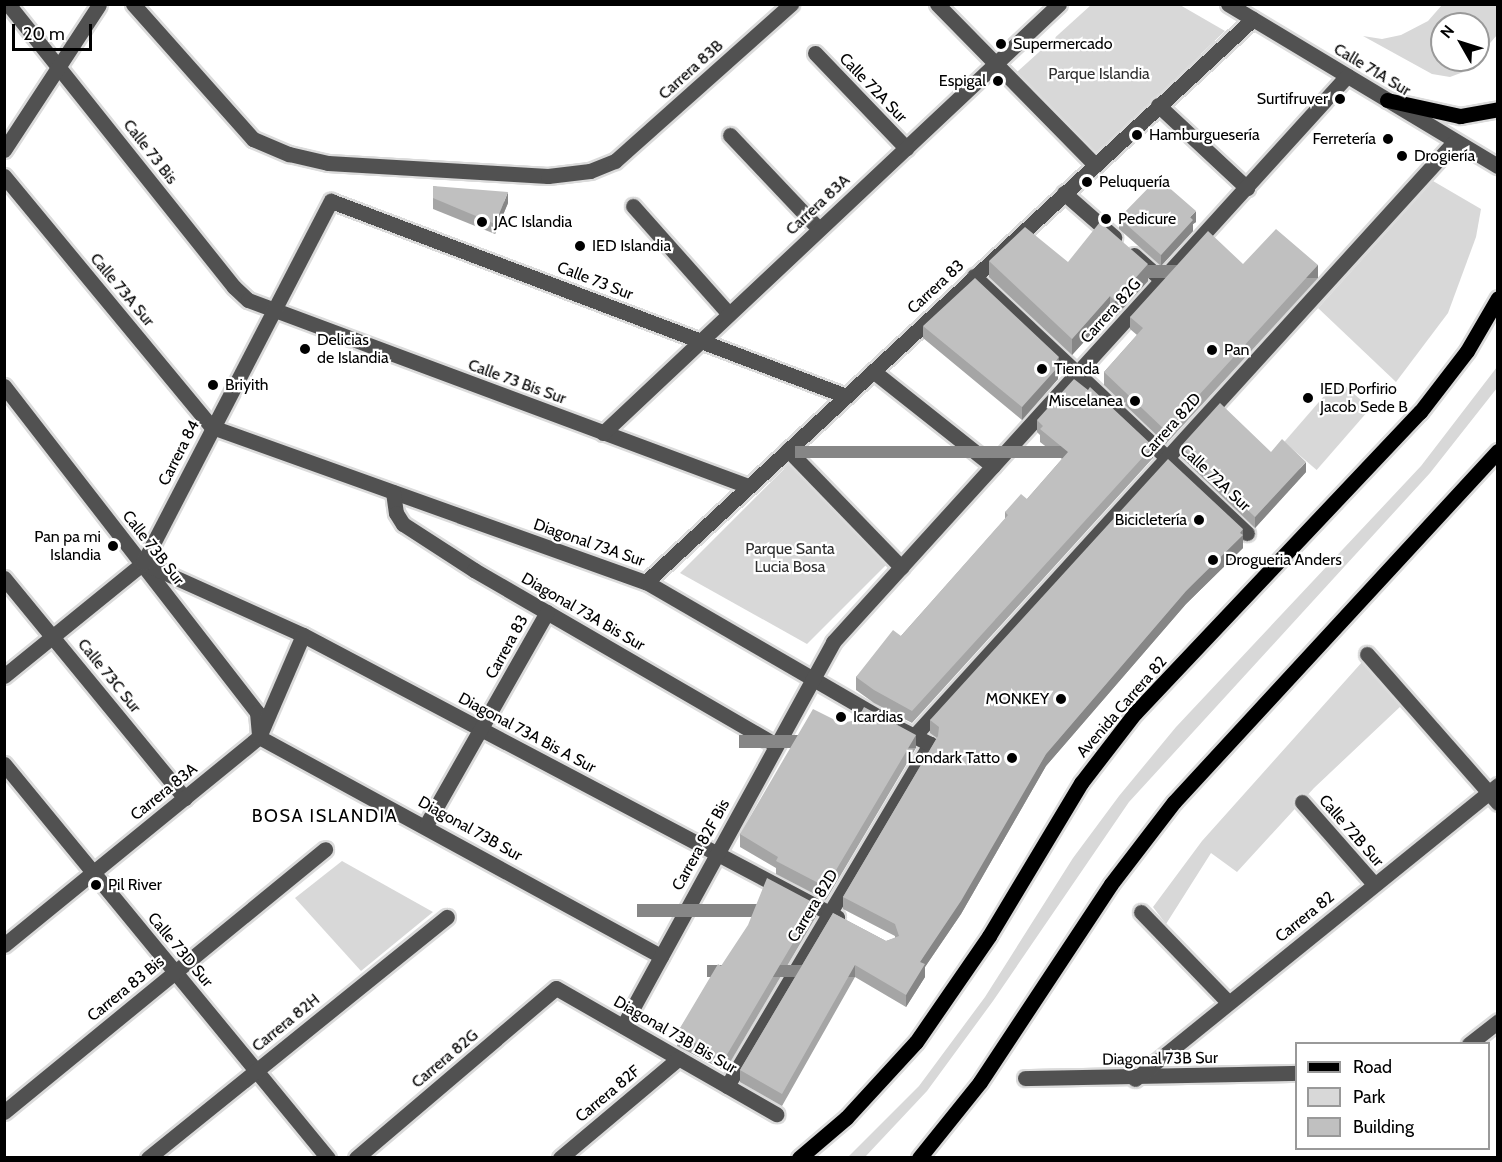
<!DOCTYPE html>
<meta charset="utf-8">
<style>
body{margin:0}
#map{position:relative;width:1502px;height:1162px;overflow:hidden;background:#fff;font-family:Cabin,sans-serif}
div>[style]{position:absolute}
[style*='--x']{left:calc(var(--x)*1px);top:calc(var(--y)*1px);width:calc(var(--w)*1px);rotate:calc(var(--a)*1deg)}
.green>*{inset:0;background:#d8d8d8;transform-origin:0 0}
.roads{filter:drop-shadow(2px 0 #dbdbdb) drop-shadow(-2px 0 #dbdbdb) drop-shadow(0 2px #dbdbdb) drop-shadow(0 -2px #dbdbdb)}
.minor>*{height:15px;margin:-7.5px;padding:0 7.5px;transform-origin:7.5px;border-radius:7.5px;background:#515151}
.major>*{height:15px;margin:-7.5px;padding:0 7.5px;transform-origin:7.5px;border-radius:7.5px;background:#000}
.wall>*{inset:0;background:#a5a5a5}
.shaded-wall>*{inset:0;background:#868686;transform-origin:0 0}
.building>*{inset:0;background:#c0c0c0}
.dots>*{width:16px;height:16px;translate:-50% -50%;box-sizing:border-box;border:3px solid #fff;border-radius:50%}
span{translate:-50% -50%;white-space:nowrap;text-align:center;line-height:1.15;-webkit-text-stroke:4.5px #fff;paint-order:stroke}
.poi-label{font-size:16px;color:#000}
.left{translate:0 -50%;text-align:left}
.right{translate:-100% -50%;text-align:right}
.street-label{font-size:16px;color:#000}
.park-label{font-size:16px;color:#2f2f2f}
.neighbourhood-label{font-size:18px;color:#000;letter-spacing:1.5px}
.frame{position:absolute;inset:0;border:6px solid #000;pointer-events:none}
.legend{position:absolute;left:1295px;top:1042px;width:195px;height:108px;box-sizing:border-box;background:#fff;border:2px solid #999;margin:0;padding:8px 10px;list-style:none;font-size:18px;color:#000}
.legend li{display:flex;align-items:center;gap:12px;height:30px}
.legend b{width:30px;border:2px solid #999}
.north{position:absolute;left:1430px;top:12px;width:60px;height:60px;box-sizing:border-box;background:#fff;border:2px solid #999;border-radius:50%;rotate:309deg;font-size:16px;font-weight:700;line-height:24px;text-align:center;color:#000}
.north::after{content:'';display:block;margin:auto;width:21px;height:27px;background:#000;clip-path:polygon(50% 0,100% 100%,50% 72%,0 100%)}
.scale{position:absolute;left:12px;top:24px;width:80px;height:27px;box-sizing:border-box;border:3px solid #000;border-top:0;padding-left:8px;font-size:18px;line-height:21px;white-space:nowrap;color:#000;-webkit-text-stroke:4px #fff;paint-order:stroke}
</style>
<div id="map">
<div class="green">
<div style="clip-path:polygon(1091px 5px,1180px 5px,1225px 31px,1097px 154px,1017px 72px)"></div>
<div style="clip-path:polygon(evenodd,1442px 5px,1497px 5px,1497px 35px,1466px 71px,1450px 77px,1432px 74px,1363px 36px,1382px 39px,1401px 35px,1428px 21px,1442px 5px,1442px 24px,1478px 24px,1478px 60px,1442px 60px,1442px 24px)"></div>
<div style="clip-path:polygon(1433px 181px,1481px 209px,1476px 237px,1448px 313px,1396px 382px,1318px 308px)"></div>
<div style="clip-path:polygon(1497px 367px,1497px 388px,1430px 473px,1129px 802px,993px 1001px,927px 1091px,865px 1157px,848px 1157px,919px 1086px,985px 997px,1073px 858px,1119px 796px,1176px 727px,1421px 466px)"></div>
<div style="left:1338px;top:380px;width:43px;height:82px;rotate:41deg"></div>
<div style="clip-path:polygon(789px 464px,888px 563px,807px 644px,680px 573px)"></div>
<div style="clip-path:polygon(1363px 661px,1402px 705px,1314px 788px,1237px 872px,1211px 853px,1166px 924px,1153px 907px,1202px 841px)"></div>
<div style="clip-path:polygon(342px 861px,433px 912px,361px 971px,295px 898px)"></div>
</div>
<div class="roads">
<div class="minor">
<div style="--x:8;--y:4;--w:362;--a:51.4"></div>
<div style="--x:234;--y:287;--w:19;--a:43"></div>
<div style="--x:248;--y:300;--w:533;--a:20.41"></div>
<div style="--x:133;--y:4;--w:181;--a:48.4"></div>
<div style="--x:253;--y:139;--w:39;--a:23"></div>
<div style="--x:289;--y:154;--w:40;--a:13"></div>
<div style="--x:328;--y:163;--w:220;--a:3.4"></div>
<div style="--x:548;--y:176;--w:42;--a:-6.8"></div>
<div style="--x:590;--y:171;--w:27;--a:-22"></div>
<div style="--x:615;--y:161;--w:236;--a:-41.7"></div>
<div style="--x:937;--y:4;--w:226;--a:45.5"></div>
<div style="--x:1228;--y:4;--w:315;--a:31"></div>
<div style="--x:815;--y:53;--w:132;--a:46.2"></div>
<div style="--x:1158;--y:105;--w:122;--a:43"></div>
<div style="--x:730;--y:135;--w:129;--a:46.6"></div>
<div style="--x:4;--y:150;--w:173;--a:-56.8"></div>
<div style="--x:4;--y:176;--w:326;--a:50.4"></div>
<div style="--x:212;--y:427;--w:461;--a:19.7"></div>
<div style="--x:646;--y:582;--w:269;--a:30.1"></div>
<div style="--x:1064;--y:193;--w:67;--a:41.3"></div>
<div style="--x:633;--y:206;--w:144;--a:48.4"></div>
<div style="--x:1134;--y:255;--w:38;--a:42"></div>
<div style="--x:974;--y:276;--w:375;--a:43.3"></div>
<div style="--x:873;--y:371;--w:153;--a:38.4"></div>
<div style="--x:4;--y:386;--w:413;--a:52.2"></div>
<div style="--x:257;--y:712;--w:22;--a:85"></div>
<div style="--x:603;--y:433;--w:626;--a:-43.25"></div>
<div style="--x:788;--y:450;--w:163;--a:46"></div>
<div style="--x:393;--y:492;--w:21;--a:82"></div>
<div style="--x:396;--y:513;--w:13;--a:58"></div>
<div style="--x:403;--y:524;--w:85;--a:32.9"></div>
<div style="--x:474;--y:570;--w:349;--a:30.1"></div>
<div style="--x:143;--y:563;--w:175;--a:24.2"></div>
<div style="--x:303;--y:635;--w:604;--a:27.84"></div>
<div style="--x:4;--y:578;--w:285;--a:50.6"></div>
<div style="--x:646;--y:582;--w:828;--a:-42.85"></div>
<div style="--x:1367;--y:654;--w:198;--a:48.7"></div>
<div style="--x:4;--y:676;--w:179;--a:-39.1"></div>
<div style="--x:143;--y:563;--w:408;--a:-62.6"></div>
<div style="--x:331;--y:201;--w:551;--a:20.74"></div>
<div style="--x:914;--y:736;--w:804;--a:-47.72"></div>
<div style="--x:259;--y:737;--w:458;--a:28.6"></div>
<div style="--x:4;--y:764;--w:510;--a:50.57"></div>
<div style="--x:1302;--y:802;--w:109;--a:48.7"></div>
<div style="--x:426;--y:825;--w:245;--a:-60.4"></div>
<div style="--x:1141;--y:912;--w:125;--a:46"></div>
<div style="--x:4;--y:945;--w:329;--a:-39.2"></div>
<div style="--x:259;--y:737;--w:111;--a:-66.7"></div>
<div style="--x:623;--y:1026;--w:438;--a:-61.3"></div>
<div style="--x:833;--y:642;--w:765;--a:-47.76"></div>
<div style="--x:1469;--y:1044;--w:37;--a:-38"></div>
<div style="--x:1025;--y:1078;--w:271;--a:-1.1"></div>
<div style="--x:1135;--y:1079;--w:467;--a:-39"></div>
<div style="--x:727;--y:1086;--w:398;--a:-59.3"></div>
<div style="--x:930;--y:744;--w:34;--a:-153"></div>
<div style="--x:4;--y:1112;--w:415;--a:-39.3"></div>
<div style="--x:148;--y:1158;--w:384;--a:-38.9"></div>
<div style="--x:356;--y:1158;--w:262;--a:-40.4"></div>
<div style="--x:556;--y:988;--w:254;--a:29.8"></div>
<div style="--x:560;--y:1158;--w:155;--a:-40"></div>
</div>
<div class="major">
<div style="--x:1387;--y:100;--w:75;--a:12.4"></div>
<div style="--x:1460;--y:116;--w:39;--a:-10"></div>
<div style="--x:799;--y:1158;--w:62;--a:-40.4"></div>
<div style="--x:846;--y:1118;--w:103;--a:-47.4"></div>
<div style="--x:916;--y:1042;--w:129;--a:-55.4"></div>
<div style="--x:989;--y:936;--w:179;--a:-59"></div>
<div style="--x:1081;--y:783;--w:88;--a:-52.4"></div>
<div style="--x:1135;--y:713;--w:415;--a:-46.6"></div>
<div style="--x:1420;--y:412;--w:77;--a:-52.4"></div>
<div style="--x:1467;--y:351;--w:61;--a:-59.7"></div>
<div style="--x:919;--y:1158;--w:97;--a:-51.2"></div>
<div style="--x:980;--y:1082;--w:237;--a:-56.5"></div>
<div style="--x:1111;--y:884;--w:103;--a:-52.5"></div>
<div style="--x:1174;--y:802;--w:478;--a:-47.3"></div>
</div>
</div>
<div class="wall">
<div style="clip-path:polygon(433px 186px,508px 203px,495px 234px,433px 209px)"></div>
<div style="clip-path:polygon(1119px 218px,1196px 222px,1193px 224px,1193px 231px,1161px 266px,1119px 229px)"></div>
<div style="clip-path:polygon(989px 261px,1148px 281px,1115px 317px,1110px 313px,1072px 355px,989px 277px)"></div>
<div style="clip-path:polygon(1243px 264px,1318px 278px,1166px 444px,1104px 385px,1104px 372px,1137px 335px,1130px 329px,1130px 317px)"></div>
<div style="clip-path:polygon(923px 326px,1059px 370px,1058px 371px,1058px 379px,1022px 420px,923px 338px)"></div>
<div style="clip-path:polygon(1037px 420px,1153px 458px,912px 723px,874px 703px,856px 690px,856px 677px,901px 636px,1005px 519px,1005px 512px,1027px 499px,1062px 459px,1040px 442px,1040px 435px,1037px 432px)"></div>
<div style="clip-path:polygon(1181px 446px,1271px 452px,1306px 472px,1255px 528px,1181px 457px)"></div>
<div style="clip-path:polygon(1243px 529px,1243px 548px,1186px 604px,1046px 766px,961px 914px,925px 967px,925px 977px,906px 1007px,855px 977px,782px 1106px,740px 1082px,740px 1070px,833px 913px,886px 941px,895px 938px,895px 936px,843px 909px,843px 897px,937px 738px,930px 733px,930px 720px)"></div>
<div style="clip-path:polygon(841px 723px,916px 748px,826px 900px,776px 874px,776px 868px,740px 847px,740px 834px)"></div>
<div style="clip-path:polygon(816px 917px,725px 1071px,677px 1046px,677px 1033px,721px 966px)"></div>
</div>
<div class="shaded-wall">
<div style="clip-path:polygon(508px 192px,508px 203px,495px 234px,495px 224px)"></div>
<div style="clip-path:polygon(1196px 211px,1196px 222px,1193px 224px,1193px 231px,1161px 266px,1161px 255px,1190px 217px)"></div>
<div style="clip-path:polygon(1148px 264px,1148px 281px,1115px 317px,1115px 301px)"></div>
<div style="left:1318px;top:265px;width:13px;height:225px;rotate:90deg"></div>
<div style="clip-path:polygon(1110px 296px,1110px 313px,1072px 355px,1072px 339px)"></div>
<div style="clip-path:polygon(1059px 357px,1058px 379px,1022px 420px,1022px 407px)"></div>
<div style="left:1153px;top:446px;width:12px;height:358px;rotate:90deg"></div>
<div style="clip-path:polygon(1306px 462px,1306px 472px,1255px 528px,1255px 517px)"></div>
<div style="clip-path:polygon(1243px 529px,1243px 548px,1186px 604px,1046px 766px,961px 914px,925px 967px,925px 977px,906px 1007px,906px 995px,920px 962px,1046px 754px,1186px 591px)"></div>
<div style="left:916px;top:735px;width:13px;height:177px;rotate:90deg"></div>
<div style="left:816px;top:904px;width:13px;height:179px;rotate:90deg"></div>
<div style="left:855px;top:965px;width:12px;height:148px;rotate:90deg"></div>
</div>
<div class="building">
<div style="clip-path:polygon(1158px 178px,1196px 211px,1190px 217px,1193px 220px,1161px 255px,1119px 218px)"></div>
<div style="clip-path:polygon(433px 186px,508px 192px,495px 224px,433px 198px)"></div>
<div style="clip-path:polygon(1100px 222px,1148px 264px,1115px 301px,1110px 296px,1072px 339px,989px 261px,1025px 227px,1068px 262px)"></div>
<div style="clip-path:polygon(1276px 229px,1318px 265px,1166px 431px,1104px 372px,1143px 328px,1130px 317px,1208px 231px,1243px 264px)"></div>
<div style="clip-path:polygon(975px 278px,1059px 357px,1054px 364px,1058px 367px,1022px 407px,923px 326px)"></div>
<div style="clip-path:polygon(1074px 379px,1088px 390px,1090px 387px,1153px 446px,912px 711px,874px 690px,856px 677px,893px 630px,901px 636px,1008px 515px,1005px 512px,1021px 494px,1027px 499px,1068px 452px,1040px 429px,1043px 426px,1037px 420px)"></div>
<div style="clip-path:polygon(1220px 403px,1271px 452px,1282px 439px,1306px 462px,1255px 517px,1181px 446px)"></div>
<div style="clip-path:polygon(1168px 459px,1243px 529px,1240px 533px,1243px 535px,1186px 591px,1046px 754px,961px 901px,920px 962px,925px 964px,906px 995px,855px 965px,782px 1094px,740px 1070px,833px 913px,886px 941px,899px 936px,895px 924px,843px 897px,938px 736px,939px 727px,930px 720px)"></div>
<div style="clip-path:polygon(864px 707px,916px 735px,826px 887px,776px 861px,778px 857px,740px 834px,813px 709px,841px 723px,857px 720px)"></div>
<div style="clip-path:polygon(767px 878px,816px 904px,725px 1058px,677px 1033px,718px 964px,721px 966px,748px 925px)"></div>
</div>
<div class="dots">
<div style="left:1001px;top:44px;background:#000"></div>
<div style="left:998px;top:81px;background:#000"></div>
<div style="left:1340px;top:99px;background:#000"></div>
<div style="left:1137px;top:135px;background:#000"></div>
<div style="left:1388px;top:139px;background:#000"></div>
<div style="left:1402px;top:156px;background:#000"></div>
<div style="left:1087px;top:182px;background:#000"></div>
<div style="left:1106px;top:219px;background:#000"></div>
<div style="left:482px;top:222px;background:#000"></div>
<div style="left:580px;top:246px;background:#000"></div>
<div style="left:305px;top:349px;background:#000"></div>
<div style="left:1212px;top:350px;background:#000"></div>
<div style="left:1042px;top:369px;background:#000"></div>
<div style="left:213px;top:385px;background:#000"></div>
<div style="left:1308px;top:398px;background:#000"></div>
<div style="left:1135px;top:401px;background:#000"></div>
<div style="left:1199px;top:520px;background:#000"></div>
<div style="left:113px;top:546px;background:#000"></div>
<div style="left:1213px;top:560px;background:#000"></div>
<div style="left:1061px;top:699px;background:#000"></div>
<div style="left:841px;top:717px;background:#000"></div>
<div style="left:1012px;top:758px;background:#000"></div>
<div style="left:96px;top:885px;background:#000"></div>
</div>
<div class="poi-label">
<span class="left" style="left:1013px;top:44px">Supermercado</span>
<span class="right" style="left:986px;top:81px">Espigal</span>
<span class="right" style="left:1328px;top:99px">Surtifruver</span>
<span class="left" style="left:1149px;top:135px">Hamburguesería</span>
<span class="right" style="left:1376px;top:139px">Ferretería</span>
<span class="left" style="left:1414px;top:156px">Drogiería</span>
<span class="left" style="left:1099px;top:182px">Peluquería</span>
<span class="left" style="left:1118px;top:219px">Pedicure</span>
<span class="left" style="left:494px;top:222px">JAC Islandia</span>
<span class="left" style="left:592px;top:246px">IED Islandia</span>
<span class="left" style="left:317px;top:349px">Delicias<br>de Islandia</span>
<span class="left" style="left:1224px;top:350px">Pan</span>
<span class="left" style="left:1054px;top:369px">Tienda</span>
<span class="left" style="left:225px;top:385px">Briyith</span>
<span class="left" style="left:1320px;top:398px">IED Porfirio<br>Jacob Sede B</span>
<span class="right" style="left:1123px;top:401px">Miscelanea</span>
<span class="right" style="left:1187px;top:520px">Bicicletería</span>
<span class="right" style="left:101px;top:546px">Pan pa mi<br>Islandia</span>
<span class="left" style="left:1225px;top:560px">Drogueria Anders</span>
<span class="right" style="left:1049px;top:699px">MONKEY</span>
<span class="left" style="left:853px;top:717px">Icardias</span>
<span class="right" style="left:1000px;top:758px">Londark Tatto</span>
<span class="left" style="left:108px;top:885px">Pil River</span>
</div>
<div class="street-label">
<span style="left:691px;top:70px;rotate:-42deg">Carrera 83B</span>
<span style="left:1372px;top:70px;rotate:31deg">Calle 71A Sur</span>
<span style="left:873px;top:88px;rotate:46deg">Calle 72A Sur</span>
<span style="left:150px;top:152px;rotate:52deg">Calle 73 Bis</span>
<span style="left:818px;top:205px;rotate:-43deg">Carrera 83A</span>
<span style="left:595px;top:281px;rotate:21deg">Calle 73 Sur</span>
<span style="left:936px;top:287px;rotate:-43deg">Carrera 83</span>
<span style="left:122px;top:290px;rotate:50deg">Calle 73A Sur</span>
<span style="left:1111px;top:311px;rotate:-48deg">Carrera 82G</span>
<span style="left:517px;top:382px;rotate:20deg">Calle 73 Bis Sur</span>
<span style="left:1171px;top:426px;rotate:-48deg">Carrera 82D</span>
<span style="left:179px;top:453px;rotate:-63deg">Carrera 84</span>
<span style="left:1215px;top:478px;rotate:43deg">Calle 72A Sur</span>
<span style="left:589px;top:543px;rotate:19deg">Diagonal 73A Sur</span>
<span style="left:153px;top:548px;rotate:52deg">Calle 73B Sur</span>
<span style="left:583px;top:612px;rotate:30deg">Diagonal 73A Bis Sur</span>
<span style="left:507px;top:647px;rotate:-61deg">Carrera 83</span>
<span style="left:109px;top:676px;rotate:51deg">Calle 73C Sur</span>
<span style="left:1122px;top:707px;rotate:-49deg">Avenida Carrera 82</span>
<span style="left:527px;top:733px;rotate:28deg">Diagonal 73A Bis A Sur</span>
<span style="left:164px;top:792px;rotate:-39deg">Carrera 83A</span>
<span style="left:470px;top:829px;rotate:29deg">Diagonal 73B Sur</span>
<span style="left:1351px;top:831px;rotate:49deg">Calle 72B Sur</span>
<span style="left:701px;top:845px;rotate:-61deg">Carrera 82F Bis</span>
<span style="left:813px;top:906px;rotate:-59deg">Carrera 82D</span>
<span style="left:1305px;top:917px;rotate:-39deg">Carrera 82</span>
<span style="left:180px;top:950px;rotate:50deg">Calle 73D Sur</span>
<span style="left:126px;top:989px;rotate:-39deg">Carrera 83 Bis</span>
<span style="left:286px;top:1023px;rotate:-39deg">Carrera 82H</span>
<span style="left:675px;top:1035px;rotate:30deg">Diagonal 73B Bis Sur</span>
<span style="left:445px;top:1059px;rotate:-40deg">Carrera 82G</span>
<span style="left:1160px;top:1059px;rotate:-1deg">Diagonal 73B Sur</span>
<span style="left:608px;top:1094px;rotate:-40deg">Carrera 82F</span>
</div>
<div class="park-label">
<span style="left:1099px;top:74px">Parque Islandia</span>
<span style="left:790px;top:558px">Parque Santa<br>Lucia Bosa</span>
</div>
<div class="neighbourhood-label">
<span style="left:325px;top:816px">BOSA ISLANDIA</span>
</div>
<div class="frame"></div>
<ul class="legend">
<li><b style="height:8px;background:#000"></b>Road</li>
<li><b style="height:16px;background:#d8d8d8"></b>Park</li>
<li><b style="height:16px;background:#c0c0c0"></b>Building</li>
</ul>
<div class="north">N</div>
<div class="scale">20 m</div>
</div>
